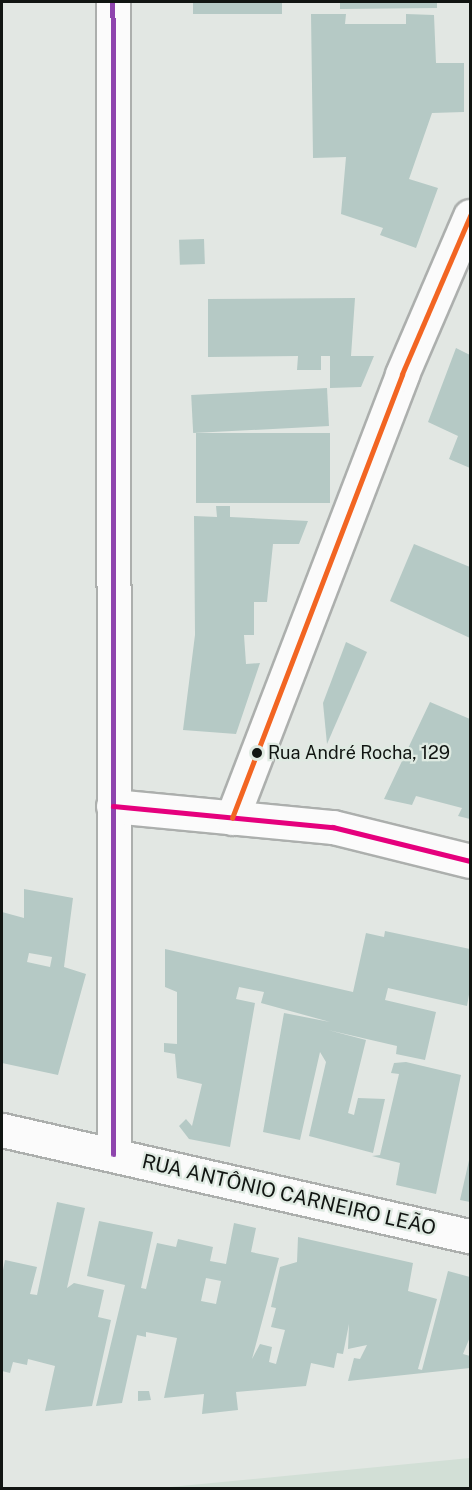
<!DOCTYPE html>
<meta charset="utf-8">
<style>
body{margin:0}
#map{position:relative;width:472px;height:1490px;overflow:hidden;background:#e2e7e3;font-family:"Public Sans",sans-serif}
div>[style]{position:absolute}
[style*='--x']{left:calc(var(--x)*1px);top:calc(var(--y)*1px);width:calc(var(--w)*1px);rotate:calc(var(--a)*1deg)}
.built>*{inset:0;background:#d2dfd6}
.building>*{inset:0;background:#b5c9c5;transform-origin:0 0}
.roads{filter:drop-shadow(2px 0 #acafad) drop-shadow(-2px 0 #acafad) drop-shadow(0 2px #acafad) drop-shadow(0 -2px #acafad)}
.minor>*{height:33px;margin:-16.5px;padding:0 16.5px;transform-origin:16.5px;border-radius:16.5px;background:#fbfbfb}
.bus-1>*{height:4.5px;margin:-2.25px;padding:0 2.25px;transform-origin:2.25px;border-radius:2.25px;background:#8e44ad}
.bus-2>*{height:4.5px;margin:-2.25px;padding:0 2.25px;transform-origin:2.25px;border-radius:2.25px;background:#e5007d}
.bus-3>*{height:4.5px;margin:-2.25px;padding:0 2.25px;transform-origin:2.25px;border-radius:2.25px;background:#f26522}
.dots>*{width:16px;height:16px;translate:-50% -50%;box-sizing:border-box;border:3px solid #dfeae2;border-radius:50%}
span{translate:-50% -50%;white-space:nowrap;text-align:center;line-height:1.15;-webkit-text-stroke:4.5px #dfeae2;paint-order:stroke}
.bus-label{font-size:18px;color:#111512}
.left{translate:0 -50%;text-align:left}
.street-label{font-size:20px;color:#111512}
.frame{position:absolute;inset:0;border:3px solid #111512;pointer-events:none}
</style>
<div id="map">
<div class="built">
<div style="clip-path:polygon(470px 1458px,470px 1488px,160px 1488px)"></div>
</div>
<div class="building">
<div style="left:193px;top:2px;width:89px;height:12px"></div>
<div style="clip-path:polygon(340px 2px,437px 2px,437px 8px,340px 9px)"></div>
<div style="clip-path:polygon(311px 14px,346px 14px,345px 24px,406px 24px,406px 14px,434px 15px,436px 63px,464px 63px,464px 112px,432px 113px,409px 179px,438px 188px,416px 248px,380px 235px,383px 228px,341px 214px,346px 157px,313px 158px)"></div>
<div style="left:204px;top:239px;width:25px;height:25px;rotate:88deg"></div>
<div style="clip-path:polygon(355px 298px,351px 356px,374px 356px,361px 387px,330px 388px,330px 356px,321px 356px,321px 370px,297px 370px,298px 356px,208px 357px,208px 299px)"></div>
<div style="clip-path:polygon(456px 348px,470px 355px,470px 468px,449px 459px,458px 436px,428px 422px)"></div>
<div style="left:327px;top:388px;width:38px;height:136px;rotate:87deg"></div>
<div style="left:196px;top:433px;width:134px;height:70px"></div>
<div style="clip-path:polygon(216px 506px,230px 506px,230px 517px,308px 521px,299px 544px,273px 544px,267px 602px,254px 602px,254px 635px,244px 635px,246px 664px,260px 663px,236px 734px,183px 730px,195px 635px,194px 516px,217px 517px)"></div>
<div style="clip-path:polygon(414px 544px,470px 567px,470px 638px,390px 601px)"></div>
<div style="clip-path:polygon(346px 642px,367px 652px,327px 744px,323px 703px)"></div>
<div style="clip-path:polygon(430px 702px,470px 719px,470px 819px,458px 816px,462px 808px,416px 796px,412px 805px,384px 799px)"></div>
<div style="clip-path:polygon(evenodd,24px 889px,73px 898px,64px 967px,86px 974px,58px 1075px,2px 1063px,2px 912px,24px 918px,24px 889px,29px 953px,52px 957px,50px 967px,27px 962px,29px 953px)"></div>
<div style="clip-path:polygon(385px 931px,470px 949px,470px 989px,467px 1006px,388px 988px,385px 1000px,436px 1012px,425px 1060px,396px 1054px,397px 1046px,328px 1030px,366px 1040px,348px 1113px,354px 1115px,358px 1098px,385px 1099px,373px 1153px,309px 1136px,326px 1062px,320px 1052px,300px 1140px,263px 1132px,284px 1013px,330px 1022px,261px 1003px,264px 992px,239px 987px,236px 999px,255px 1003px,230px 1147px,189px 1139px,179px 1126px,186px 1119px,192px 1126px,202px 1084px,177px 1078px,175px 1054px,164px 1052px,164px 1043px,177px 1044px,177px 992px,165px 987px,165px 949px,353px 992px,366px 933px,384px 937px)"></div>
<div style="clip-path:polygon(406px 1062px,461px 1075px,436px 1194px,396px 1185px,400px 1163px,372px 1156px,380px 1155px,399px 1074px,391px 1073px,394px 1063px)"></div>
<div style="clip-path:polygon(470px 1156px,470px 1202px,460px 1200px)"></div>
<div style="clip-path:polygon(57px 1202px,85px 1208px,67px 1288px,74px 1283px,104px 1290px,98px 1317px,111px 1320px,92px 1406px,45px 1411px,55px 1366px,28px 1359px,27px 1365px,13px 1362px,10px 1373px,2px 1371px,2px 1275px,5px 1260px,37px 1267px,30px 1294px,37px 1295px)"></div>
<div style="clip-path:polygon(evenodd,99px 1221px,153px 1232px,141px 1288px,146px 1289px,157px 1243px,176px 1247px,178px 1239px,213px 1247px,210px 1261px,226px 1264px,234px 1223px,256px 1228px,251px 1252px,279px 1258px,252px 1359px,260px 1344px,272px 1347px,269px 1362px,276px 1364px,285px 1330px,271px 1327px,276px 1308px,271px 1307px,280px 1267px,297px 1262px,298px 1237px,413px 1263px,408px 1291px,437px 1299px,418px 1369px,422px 1370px,448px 1271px,470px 1277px,470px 1337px,463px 1354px,470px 1356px,470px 1368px,348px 1381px,354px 1358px,360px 1359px,367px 1345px,348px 1349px,349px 1324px,343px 1354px,337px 1353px,334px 1368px,311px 1363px,306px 1386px,236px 1392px,238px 1410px,202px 1414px,204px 1394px,164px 1398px,177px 1338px,146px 1332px,146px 1337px,137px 1335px,122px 1403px,96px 1406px,125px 1285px,87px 1276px,99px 1221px,206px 1278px,221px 1281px,216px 1304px,201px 1301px,206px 1278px)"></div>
<div style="clip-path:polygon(138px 1391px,149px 1391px,151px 1400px,138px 1401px)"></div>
</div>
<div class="roads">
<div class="minor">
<div style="--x:113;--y:2;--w:1152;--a:89.95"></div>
<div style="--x:113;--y:806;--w:221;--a:5.5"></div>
<div style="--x:333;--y:827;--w:141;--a:13.9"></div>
<div style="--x:232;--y:818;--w:475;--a:-69"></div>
<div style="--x:402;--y:374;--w:172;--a:-66.7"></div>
<div style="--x:2;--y:1130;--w:480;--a:12.8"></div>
</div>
</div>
<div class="bus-1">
<div style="--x:113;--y:2;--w:1152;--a:89.95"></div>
</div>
<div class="bus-2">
<div style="--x:113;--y:806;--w:221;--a:5.5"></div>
<div style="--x:333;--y:827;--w:141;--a:13.9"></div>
</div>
<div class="bus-3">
<div style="--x:232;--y:818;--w:475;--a:-69"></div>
<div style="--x:402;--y:374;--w:172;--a:-66.7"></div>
</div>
<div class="dots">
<div style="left:257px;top:753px;background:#111512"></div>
</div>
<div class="bus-label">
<span class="left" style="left:268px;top:753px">Rua André Rocha, 129</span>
</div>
<div class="street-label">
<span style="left:289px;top:1195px;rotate:13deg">RUA ANTÔNIO CARNEIRO LEÃO</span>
</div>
<div class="frame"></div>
</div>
